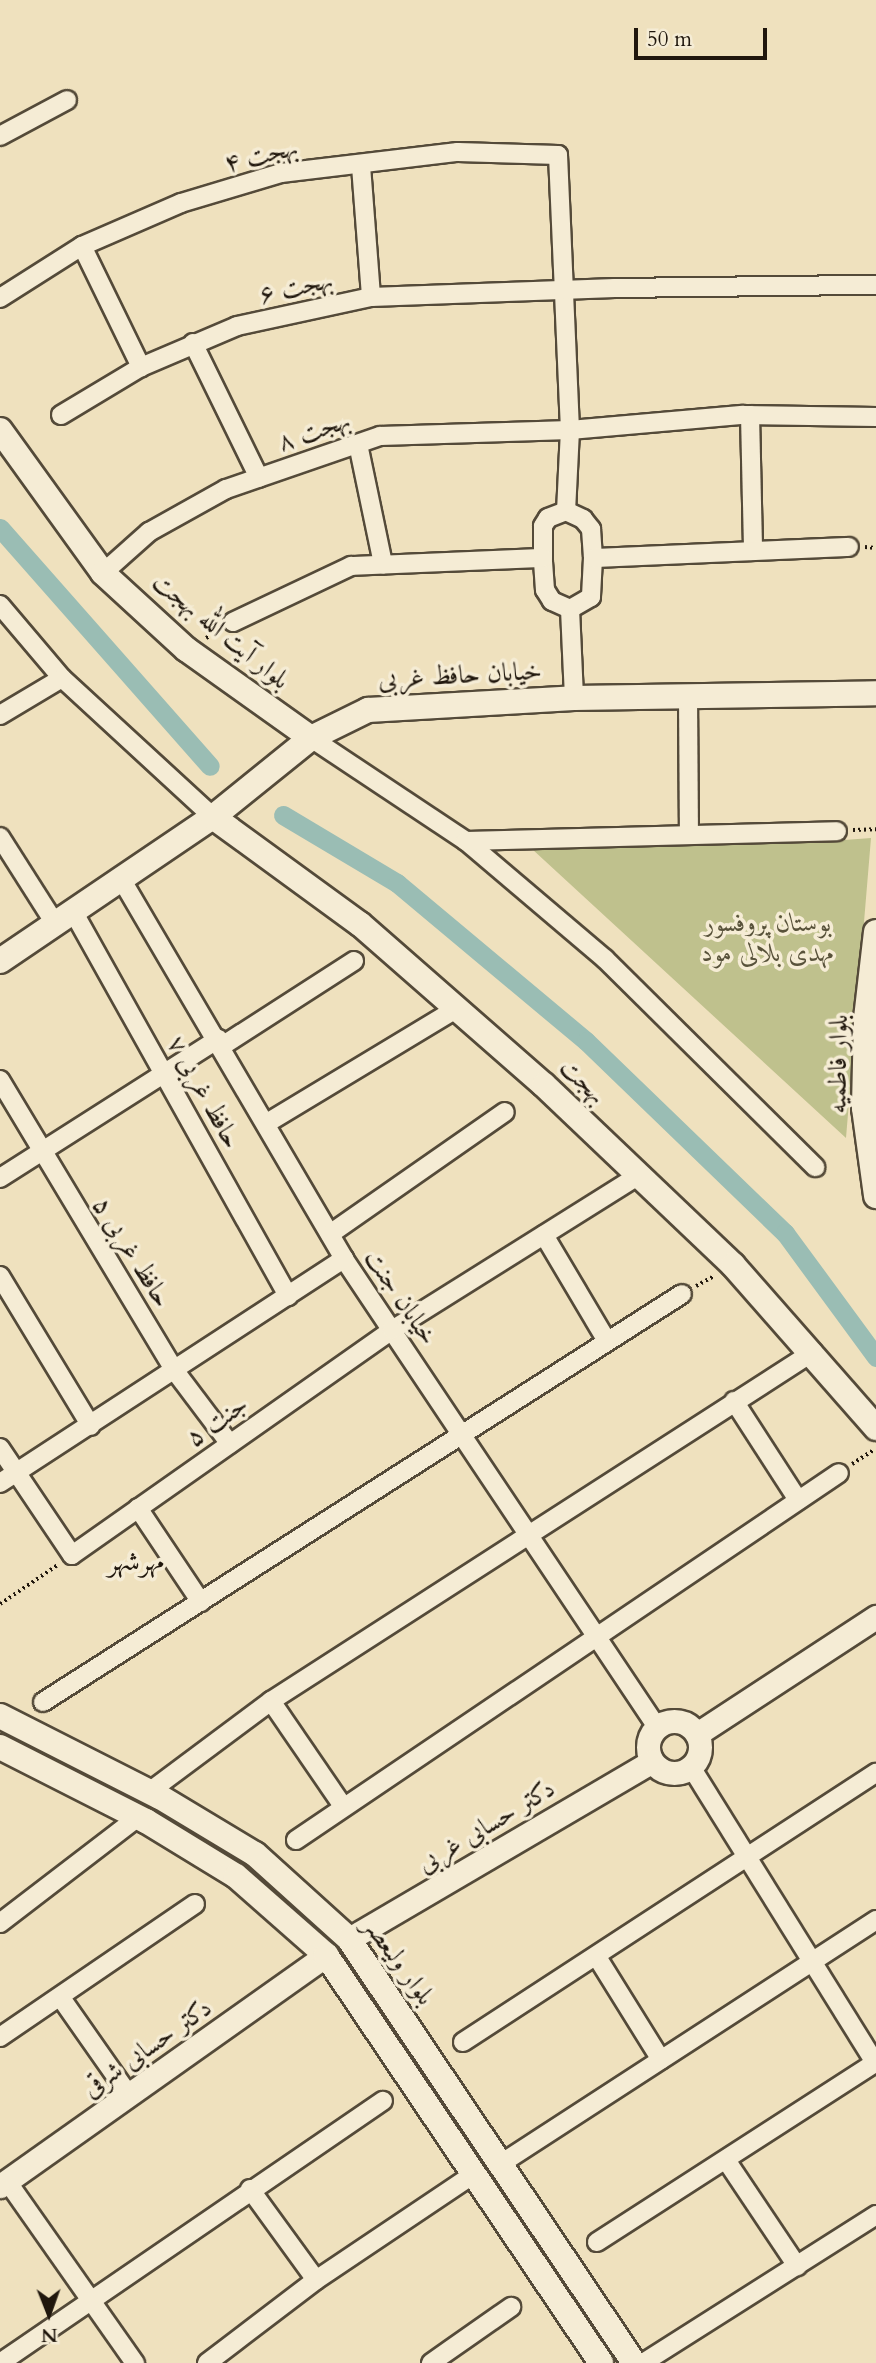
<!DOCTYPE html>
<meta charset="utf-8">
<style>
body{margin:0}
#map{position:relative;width:876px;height:2363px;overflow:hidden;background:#efe1be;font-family:Cardo,Amiri,serif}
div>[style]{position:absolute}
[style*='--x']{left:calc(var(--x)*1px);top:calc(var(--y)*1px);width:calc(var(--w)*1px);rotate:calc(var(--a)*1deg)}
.green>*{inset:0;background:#bfc18d}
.canal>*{height:19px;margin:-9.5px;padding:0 9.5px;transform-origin:9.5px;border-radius:9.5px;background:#9abdb4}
.path>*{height:3.5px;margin-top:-1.75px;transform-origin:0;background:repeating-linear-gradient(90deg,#20170d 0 2px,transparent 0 5.5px)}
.roads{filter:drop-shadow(2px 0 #544a39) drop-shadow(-2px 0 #544a39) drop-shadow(0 2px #544a39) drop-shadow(0 -2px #544a39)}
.minor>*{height:18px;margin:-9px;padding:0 9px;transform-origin:9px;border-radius:9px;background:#f5ecd5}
.tertiary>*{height:23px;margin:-11.5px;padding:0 11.5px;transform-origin:11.5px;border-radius:11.5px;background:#f5ecd5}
.tertiary>.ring{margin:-11.5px;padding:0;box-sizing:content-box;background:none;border:23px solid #f5ecd5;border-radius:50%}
.secondary>*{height:24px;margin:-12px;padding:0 12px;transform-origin:12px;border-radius:12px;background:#f5ecd5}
span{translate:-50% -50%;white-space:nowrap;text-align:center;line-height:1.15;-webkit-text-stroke:7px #f5ecd5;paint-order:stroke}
.street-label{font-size:26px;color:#20170d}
.park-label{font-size:26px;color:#58523a;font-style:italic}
.neighbourhood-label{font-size:28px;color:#20170d}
.north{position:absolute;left:14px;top:2279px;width:70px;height:70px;-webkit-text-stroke:5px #f5ecd5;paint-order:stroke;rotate:179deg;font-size:19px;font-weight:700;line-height:28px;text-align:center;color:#20170d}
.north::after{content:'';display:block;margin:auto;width:24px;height:32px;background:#20170d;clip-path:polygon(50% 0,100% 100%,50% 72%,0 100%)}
.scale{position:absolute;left:634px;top:28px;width:133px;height:32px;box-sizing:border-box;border:4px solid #20170d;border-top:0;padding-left:9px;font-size:21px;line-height:24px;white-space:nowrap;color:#20170d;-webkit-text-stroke:5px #f5ecd5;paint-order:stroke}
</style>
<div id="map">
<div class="green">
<div style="clip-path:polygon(871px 838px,846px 1138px,532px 849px,805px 843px)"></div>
</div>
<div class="canal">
<div style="--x:0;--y:528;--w:317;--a:48.6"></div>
<div style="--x:283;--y:815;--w:133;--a:30.8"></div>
<div style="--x:397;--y:883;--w:246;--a:39.9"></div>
<div style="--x:586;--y:1041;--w:277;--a:44"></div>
<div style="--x:785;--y:1233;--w:154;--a:53.7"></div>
</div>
<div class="path">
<div style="--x:865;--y:547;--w:11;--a:5"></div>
<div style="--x:206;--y:638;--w:17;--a:-31"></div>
<div style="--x:853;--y:830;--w:23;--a:-2"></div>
<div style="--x:696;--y:1286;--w:21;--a:-29"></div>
<div style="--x:852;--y:1464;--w:27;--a:-33"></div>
<div style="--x:0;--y:1604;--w:71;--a:-34.1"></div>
</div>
<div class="roads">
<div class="minor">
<div style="--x:0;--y:136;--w:76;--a:-28.2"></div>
<div style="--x:361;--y:166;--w:131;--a:85.6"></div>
<div style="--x:82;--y:246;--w:135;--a:64"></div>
<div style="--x:0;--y:298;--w:97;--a:-32.4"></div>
<div style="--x:82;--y:246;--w:108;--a:-23.5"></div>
<div style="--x:181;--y:203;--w:104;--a:-16.7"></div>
<div style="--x:281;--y:173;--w:178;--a:-6.8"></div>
<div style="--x:458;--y:152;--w:100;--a:1.7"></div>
<div style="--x:558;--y:155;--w:275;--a:87.5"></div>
<div style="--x:570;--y:430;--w:81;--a:92.8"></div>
<div style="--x:193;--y:343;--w:150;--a:63.9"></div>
<div style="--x:61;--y:415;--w:93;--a:-31"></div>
<div style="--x:141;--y:367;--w:104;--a:-23.1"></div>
<div style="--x:237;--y:326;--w:137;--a:-12.2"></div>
<div style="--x:371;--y:297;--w:244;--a:-2.1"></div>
<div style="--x:615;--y:288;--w:261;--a:-0.7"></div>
<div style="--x:750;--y:415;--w:136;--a:88.7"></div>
<div style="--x:358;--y:444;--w:123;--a:78.2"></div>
<div style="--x:566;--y:511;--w:19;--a:25"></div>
<div style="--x:583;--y:519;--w:13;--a:51"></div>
<div style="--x:591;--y:529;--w:29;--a:86"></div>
<div style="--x:593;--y:558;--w:39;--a:93"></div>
<div style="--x:591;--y:597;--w:24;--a:150"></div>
<div style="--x:570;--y:609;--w:20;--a:-156"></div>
<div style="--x:552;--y:601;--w:13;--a:-122"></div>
<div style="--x:545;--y:590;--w:32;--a:-94"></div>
<div style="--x:543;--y:558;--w:32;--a:-90"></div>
<div style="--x:543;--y:526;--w:9;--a:-58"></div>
<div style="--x:548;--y:518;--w:19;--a:-21"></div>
<div style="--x:593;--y:558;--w:256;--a:-2.5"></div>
<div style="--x:103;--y:573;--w:62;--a:-41.7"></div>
<div style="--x:149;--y:532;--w:88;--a:-29.2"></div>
<div style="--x:226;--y:489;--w:163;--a:-19"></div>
<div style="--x:380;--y:436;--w:190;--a:-1.8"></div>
<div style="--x:570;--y:430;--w:174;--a:-5"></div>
<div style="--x:743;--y:415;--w:133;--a:0.9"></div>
<div style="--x:0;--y:605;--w:96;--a:49.7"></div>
<div style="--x:62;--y:678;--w:205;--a:42.6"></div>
<div style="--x:570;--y:609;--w:89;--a:87.4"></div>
<div style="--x:233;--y:622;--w:131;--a:-25.4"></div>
<div style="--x:351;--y:566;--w:192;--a:-2.4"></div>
<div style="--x:688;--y:695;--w:140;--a:89.6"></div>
<div style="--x:0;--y:715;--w:72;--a:-30.8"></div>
<div style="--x:311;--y:738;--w:186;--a:33.6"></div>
<div style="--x:466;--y:841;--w:182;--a:40.3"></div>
<div style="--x:605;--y:959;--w:296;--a:44.7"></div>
<div style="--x:0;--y:837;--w:104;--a:57.5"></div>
<div style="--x:466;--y:841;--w:371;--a:-1.5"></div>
<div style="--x:123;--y:882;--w:437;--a:59.6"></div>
<div style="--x:344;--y:1259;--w:563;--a:56.23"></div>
<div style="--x:74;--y:913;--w:439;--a:60.8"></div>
<div style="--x:222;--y:1046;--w:157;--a:-32.8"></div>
<div style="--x:0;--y:1080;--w:340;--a:59"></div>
<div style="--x:175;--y:1371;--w:91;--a:53"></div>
<div style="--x:267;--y:1123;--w:224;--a:-31.1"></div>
<div style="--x:0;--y:1178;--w:259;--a:-32.5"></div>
<div style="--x:330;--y:1234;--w:213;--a:-34.9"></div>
<div style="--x:544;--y:1235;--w:123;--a:59.3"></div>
<div style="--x:0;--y:1276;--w:175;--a:58.8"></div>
<div style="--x:734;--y:1401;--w:118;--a:57.1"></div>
<div style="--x:0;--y:1448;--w:129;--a:56.1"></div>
<div style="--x:72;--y:1555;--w:391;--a:-35.1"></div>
<div style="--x:392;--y:1330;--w:292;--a:-32.1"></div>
<div style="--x:0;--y:1483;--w:411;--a:-33.1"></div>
<div style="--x:138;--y:1508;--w:113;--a:56.2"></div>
<div style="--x:271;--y:1701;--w:127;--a:55.6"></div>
<div style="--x:43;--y:1702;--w:758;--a:-32.56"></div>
<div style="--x:691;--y:1767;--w:350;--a:58.1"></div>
<div style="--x:149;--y:1792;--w:152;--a:-36.7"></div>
<div style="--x:271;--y:1701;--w:645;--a:-32.78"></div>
<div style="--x:296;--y:1840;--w:655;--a:-34.05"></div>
<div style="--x:0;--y:1923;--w:174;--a:-37.5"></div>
<div style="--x:597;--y:1957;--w:121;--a:58.1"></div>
<div style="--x:61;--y:1998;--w:118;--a:55"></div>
<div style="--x:0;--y:2037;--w:236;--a:-34.3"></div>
<div style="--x:463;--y:2042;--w:493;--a:-33.1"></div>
<div style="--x:726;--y:2160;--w:128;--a:56.2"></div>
<div style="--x:502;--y:2163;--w:446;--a:-33"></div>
<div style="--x:7;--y:2181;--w:223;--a:54.9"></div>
<div style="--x:250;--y:2189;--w:112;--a:54"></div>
<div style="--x:597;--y:2242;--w:332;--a:-32.8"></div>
<div style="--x:0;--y:2363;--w:464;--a:-34.4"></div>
<div style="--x:207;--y:2363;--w:137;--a:-37.3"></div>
<div style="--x:316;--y:2280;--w:192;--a:-33.9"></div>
<div style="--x:431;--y:2363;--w:98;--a:-35"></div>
<div style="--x:643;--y:2363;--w:276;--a:-32.4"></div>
</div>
<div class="tertiary">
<div class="ring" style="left:648px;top:1721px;width:29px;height:29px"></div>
<div style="--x:697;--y:1734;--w:214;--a:-33.2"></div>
<div style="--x:349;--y:1939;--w:351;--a:-30.4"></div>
<div style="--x:0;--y:2186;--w:400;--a:-35.3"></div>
</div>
<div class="secondary">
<div style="--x:0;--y:430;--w:176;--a:54.2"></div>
<div style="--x:103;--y:573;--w:113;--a:42.5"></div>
<div style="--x:186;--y:649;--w:153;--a:35.5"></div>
<div style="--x:213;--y:817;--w:182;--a:36.1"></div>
<div style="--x:360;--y:924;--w:244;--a:41.2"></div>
<div style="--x:544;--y:1085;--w:261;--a:43.6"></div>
<div style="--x:733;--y:1265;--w:217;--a:48.7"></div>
<div style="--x:876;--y:932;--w:88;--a:96.6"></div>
<div style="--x:866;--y:1019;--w:89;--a:91.3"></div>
<div style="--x:864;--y:1108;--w:89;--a:82.2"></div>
<div style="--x:0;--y:961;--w:257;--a:-34.1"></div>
<div style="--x:213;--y:817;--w:126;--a:-38.9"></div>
<div style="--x:311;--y:738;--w:64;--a:-26.2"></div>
<div style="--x:368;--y:710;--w:206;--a:-3.3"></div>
<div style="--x:574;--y:698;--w:302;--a:-0.9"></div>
<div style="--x:0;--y:1716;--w:179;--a:26.9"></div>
<div style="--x:160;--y:1797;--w:111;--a:31"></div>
<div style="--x:255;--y:1854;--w:127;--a:42.1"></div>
<div style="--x:349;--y:1939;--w:511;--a:56.09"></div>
<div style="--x:0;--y:1747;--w:164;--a:26.9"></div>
<div style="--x:146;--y:1821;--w:105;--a:31.4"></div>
<div style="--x:236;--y:1876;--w:120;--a:41.3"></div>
<div style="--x:326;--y:1955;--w:492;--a:56"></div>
</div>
</div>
<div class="street-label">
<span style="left:261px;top:155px;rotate:-13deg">بهجت ۴</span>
<span style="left:296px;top:287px;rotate:-12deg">بهجت ۶</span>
<span style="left:314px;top:431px;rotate:-19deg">بهجت ۸</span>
<span style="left:221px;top:631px;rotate:39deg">بلوار آیت الله بهجت</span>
<span style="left:460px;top:675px;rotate:-3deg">خیابان حافظ غربی</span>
<span style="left:838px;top:1064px;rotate:-89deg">بلوار فاطمیه</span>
<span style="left:583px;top:1081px;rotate:44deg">بهجت</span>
<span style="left:204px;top:1092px;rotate:61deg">حافظ غربی ۷</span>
<span style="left:132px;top:1252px;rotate:58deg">حافظ غربی ۵</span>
<span style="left:401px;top:1297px;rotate:56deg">خیابان جنت</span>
<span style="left:217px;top:1421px;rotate:-35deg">جنت ۵</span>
<span style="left:486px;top:1826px;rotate:-31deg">دکتر حسابی غربی</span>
<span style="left:399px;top:1961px;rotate:54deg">بلوار ولیعصر</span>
<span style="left:147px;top:2048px;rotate:-35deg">دکتر حسابی شرقی</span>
</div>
<div class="park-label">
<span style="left:768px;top:938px">بوستان پروفسور<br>مهدی بلالی مود</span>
</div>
<div class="neighbourhood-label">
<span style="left:136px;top:1561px">مهرشهر</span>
</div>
<div class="north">N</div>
<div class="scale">50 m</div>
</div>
